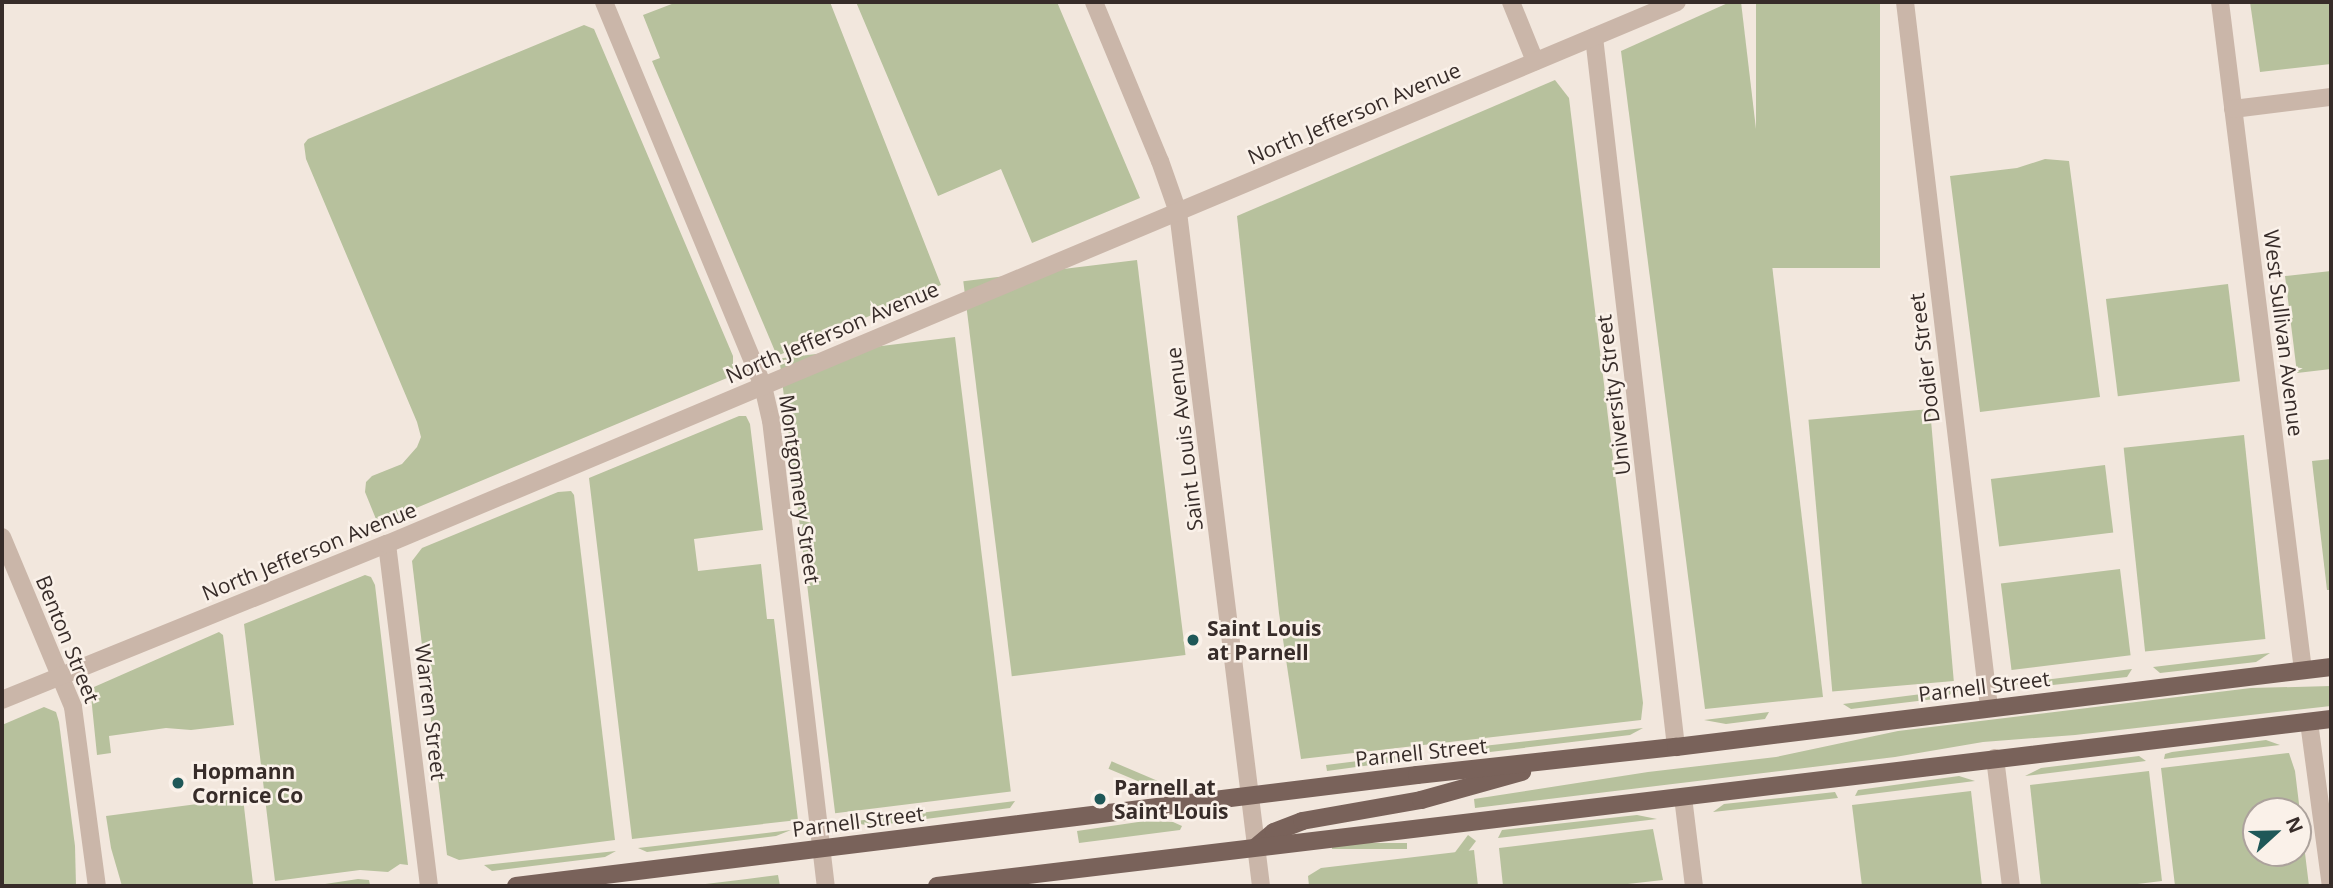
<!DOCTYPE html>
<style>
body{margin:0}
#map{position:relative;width:2333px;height:888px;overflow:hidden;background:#f2e7dd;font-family:"Open Sans",sans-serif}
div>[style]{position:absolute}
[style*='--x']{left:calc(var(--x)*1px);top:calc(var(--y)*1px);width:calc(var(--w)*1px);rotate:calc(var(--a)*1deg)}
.green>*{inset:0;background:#b7c19d;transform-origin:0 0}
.minor>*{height:18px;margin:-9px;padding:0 9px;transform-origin:9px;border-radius:9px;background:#cab6a9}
.major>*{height:18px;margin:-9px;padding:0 9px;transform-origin:9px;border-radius:9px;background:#79625a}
.dots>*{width:19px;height:19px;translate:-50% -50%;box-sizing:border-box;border:4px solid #faf1e9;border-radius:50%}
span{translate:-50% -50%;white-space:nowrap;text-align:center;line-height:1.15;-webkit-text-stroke:5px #faf1e9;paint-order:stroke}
.street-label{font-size:21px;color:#372c29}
.poi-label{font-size:21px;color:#372c29;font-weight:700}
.left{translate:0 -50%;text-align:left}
.frame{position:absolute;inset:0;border:4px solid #372c29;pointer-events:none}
.north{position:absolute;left:2242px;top:797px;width:70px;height:70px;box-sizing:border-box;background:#faf1e9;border:2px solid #aca29c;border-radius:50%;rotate:68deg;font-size:19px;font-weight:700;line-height:28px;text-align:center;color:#372c29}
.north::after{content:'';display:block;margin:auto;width:24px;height:32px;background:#1f5858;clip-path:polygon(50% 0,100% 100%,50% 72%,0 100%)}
</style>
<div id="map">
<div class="green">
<div style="clip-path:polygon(677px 2px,830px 2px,941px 285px,777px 356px,652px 61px,660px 58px,643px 15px)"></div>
<div style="clip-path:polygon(856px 2px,1057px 2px,1140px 198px,1032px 243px,1001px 169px,938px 196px)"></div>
<div style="clip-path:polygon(1730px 2px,1741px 2px,1823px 697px,1705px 709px,1621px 51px)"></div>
<div style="left:1756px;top:2px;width:124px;height:266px"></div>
<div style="clip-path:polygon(2250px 2px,2331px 2px,2331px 64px,2260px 72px)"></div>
<div style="clip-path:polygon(584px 25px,594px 29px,733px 356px,733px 372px,727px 378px,378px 524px,365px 492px,366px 482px,372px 476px,402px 464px,417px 447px,421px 437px,417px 422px,306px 159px,304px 144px,308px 139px)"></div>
<div style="clip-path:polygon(1555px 80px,1569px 98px,1643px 703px,1641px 720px,1301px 759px,1279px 613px,1237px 216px)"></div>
<div style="clip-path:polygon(2045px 159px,2069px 161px,2100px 397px,1980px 412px,1950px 176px,2017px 168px)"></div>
<div style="left:1137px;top:260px;width:398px;height:175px;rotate:83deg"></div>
<div style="clip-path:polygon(2331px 271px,2331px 369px,2297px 373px,2285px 276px)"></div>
<div style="left:2228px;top:284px;width:98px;height:123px;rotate:83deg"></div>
<div style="left:955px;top:337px;width:458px;height:177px;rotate:83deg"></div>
<div style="left:1930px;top:409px;width:273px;height:122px;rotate:85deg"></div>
<div style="clip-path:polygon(739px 416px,746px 416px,750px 424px,763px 530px,694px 539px,698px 571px,761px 564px,767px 619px,774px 619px,798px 820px,632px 839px,589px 478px)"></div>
<div style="left:2244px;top:435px;width:205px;height:121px;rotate:84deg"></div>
<div style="clip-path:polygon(2331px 459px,2331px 590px,2327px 590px,2312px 461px)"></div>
<div style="left:2105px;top:465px;width:68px;height:115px;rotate:83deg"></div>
<div style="clip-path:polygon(571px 491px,574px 495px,615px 840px,459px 860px,447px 855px,412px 561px,422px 548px,558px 492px)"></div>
<div style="left:2120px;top:569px;width:87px;height:120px;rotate:83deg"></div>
<div style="clip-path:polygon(365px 575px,371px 577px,375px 585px,408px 865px,400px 864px,388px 872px,360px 870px,275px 881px,244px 624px)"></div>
<div style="clip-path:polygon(219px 632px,223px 635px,234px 725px,191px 730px,166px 728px,109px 736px,111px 753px,97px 755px,91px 696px,94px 687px)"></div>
<div style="clip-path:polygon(2270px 653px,2256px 662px,2160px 673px,2153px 667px)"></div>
<div style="clip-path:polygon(2132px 669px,2127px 677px,2034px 687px,2013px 684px)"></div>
<div style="clip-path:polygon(2331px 686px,2331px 706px,2075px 735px,1983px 742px,1895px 757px,1475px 808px,1474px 799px,1648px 772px,1776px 757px,1898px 731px,2251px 688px)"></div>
<div style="clip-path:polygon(1961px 689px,1943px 698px,1851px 709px,1843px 704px)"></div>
<div style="clip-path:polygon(44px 707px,56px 712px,59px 722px,75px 846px,76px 886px,2px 886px,2px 725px)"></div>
<div style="clip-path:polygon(1769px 712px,1765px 719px,1726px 724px,1704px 720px)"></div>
<div style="clip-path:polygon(1643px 728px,1630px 735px,1490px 752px,1483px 746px)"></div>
<div style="clip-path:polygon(2266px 740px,2280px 745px,2164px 759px,2165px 754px,2172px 752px)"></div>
<div style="clip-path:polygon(evenodd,2289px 753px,2295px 771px,2309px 886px,2175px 886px,2161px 768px,2289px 753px,2256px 811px,2298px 811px,2298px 853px,2256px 853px,2256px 811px)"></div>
<div style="clip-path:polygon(1398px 756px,1393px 762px,1327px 771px,1326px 765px)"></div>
<div style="clip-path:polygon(2139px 756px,2146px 761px,2025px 776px,2041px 768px)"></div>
<div style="clip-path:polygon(2149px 771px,2162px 881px,2121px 886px,2041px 886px,2030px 785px)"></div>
<div style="clip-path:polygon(1959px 776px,1975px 781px,1855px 796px,1858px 790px)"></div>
<div style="left:1165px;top:784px;width:8px;height:58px;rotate:113deg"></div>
<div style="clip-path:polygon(1971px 791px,1982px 886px,1862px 886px,1852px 805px)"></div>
<div style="clip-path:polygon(1835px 792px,1838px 798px,1713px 812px,1724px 804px)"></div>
<div style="clip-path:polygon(243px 798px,253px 884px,122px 886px,111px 848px,106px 816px)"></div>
<div style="clip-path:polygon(1015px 801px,1010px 808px,872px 826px,848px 822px)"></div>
<div style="clip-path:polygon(1637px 815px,1657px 819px,1498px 838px,1502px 830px)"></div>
<div style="clip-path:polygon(1145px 821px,1173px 822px,1182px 826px,1180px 830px,1079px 843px,1077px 831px)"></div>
<div style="clip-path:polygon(1653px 829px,1663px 880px,1610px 886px,1503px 886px,1499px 848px)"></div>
<div style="clip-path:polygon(791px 830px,776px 836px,647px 852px,638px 848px)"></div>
<div style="left:1468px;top:835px;width:10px;height:54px;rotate:37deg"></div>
<div style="left:1407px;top:843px;width:6px;height:75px;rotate:90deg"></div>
<div style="clip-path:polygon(1474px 850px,1478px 886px,1309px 886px,1308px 876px,1321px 868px)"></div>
<div style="clip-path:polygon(616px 851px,605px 857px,492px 871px,484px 865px)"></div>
<div style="clip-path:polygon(778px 875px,780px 886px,689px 886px,747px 879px)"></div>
<div style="clip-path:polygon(358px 879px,369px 880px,370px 885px,312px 886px)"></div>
</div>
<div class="minor">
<div style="--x:604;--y:2;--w:416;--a:67.5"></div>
<div style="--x:763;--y:386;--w:35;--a:77"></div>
<div style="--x:771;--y:420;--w:469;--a:83.3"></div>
<div style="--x:1094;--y:2;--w:172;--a:67.5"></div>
<div style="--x:1160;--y:161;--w:54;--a:70.6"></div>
<div style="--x:1178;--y:212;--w:679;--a:82.98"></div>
<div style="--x:1511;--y:2;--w:64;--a:67.9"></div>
<div style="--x:1905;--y:2;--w:711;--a:83.21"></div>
<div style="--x:2220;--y:2;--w:673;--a:82.92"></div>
<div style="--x:1594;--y:37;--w:715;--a:83.41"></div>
<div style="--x:2233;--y:109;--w:99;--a:-7"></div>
<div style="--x:2;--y:537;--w:184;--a:67.3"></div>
<div style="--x:73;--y:707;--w:181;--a:82.4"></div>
<div style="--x:387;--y:544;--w:345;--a:83"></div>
<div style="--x:2;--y:700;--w:415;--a:-22.1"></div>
<div style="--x:387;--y:544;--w:1399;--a:-22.79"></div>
<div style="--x:2309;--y:722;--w:165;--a:82.4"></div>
<div style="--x:1995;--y:758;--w:129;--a:82.9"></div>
<div style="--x:1683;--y:797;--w:90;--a:83"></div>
</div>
<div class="major">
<div style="--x:1256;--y:847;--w:23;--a:-40"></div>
<div style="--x:1274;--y:832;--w:30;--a:-21"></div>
<div style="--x:1302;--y:821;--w:121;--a:-10"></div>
<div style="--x:1421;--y:800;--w:105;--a:-15.5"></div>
<div style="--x:516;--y:886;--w:908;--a:-7.02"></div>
<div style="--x:1417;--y:775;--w:261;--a:-6.2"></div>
<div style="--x:1676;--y:747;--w:660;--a:-6.96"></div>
<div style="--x:937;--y:886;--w:1404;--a:-6.83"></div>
</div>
<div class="dots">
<div style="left:1193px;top:640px;background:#1f5858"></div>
<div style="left:178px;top:783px;background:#1f5858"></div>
<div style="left:1100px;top:799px;background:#1f5858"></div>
</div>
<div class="street-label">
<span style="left:1354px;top:113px;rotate:-23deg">North Jefferson Avenue</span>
<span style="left:832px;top:332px;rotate:-23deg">North Jefferson Avenue</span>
<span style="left:2284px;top:333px;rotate:83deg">West Sullivan Avenue</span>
<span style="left:1924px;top:358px;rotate:-97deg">Dodier Street</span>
<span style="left:1613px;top:395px;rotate:-97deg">University Street</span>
<span style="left:1184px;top:439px;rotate:-97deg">Saint Louis Avenue</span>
<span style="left:800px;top:489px;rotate:82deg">Montgomery Street</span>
<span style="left:309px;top:551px;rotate:-22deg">North Jefferson Avenue</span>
<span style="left:68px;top:639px;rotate:68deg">Benton Street</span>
<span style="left:1984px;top:686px;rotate:-7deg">Parnell Street</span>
<span style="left:431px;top:712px;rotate:83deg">Warren Street</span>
<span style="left:1421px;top:752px;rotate:-6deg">Parnell Street</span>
<span style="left:858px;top:821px;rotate:-7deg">Parnell Street</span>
</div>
<div class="poi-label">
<span class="left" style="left:1207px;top:640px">Saint Louis<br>at Parnell</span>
<span class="left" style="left:192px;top:783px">Hopmann<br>Cornice Co</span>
<span class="left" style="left:1114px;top:799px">Parnell at<br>Saint Louis</span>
</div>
<div class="frame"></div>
<div class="north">N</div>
</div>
